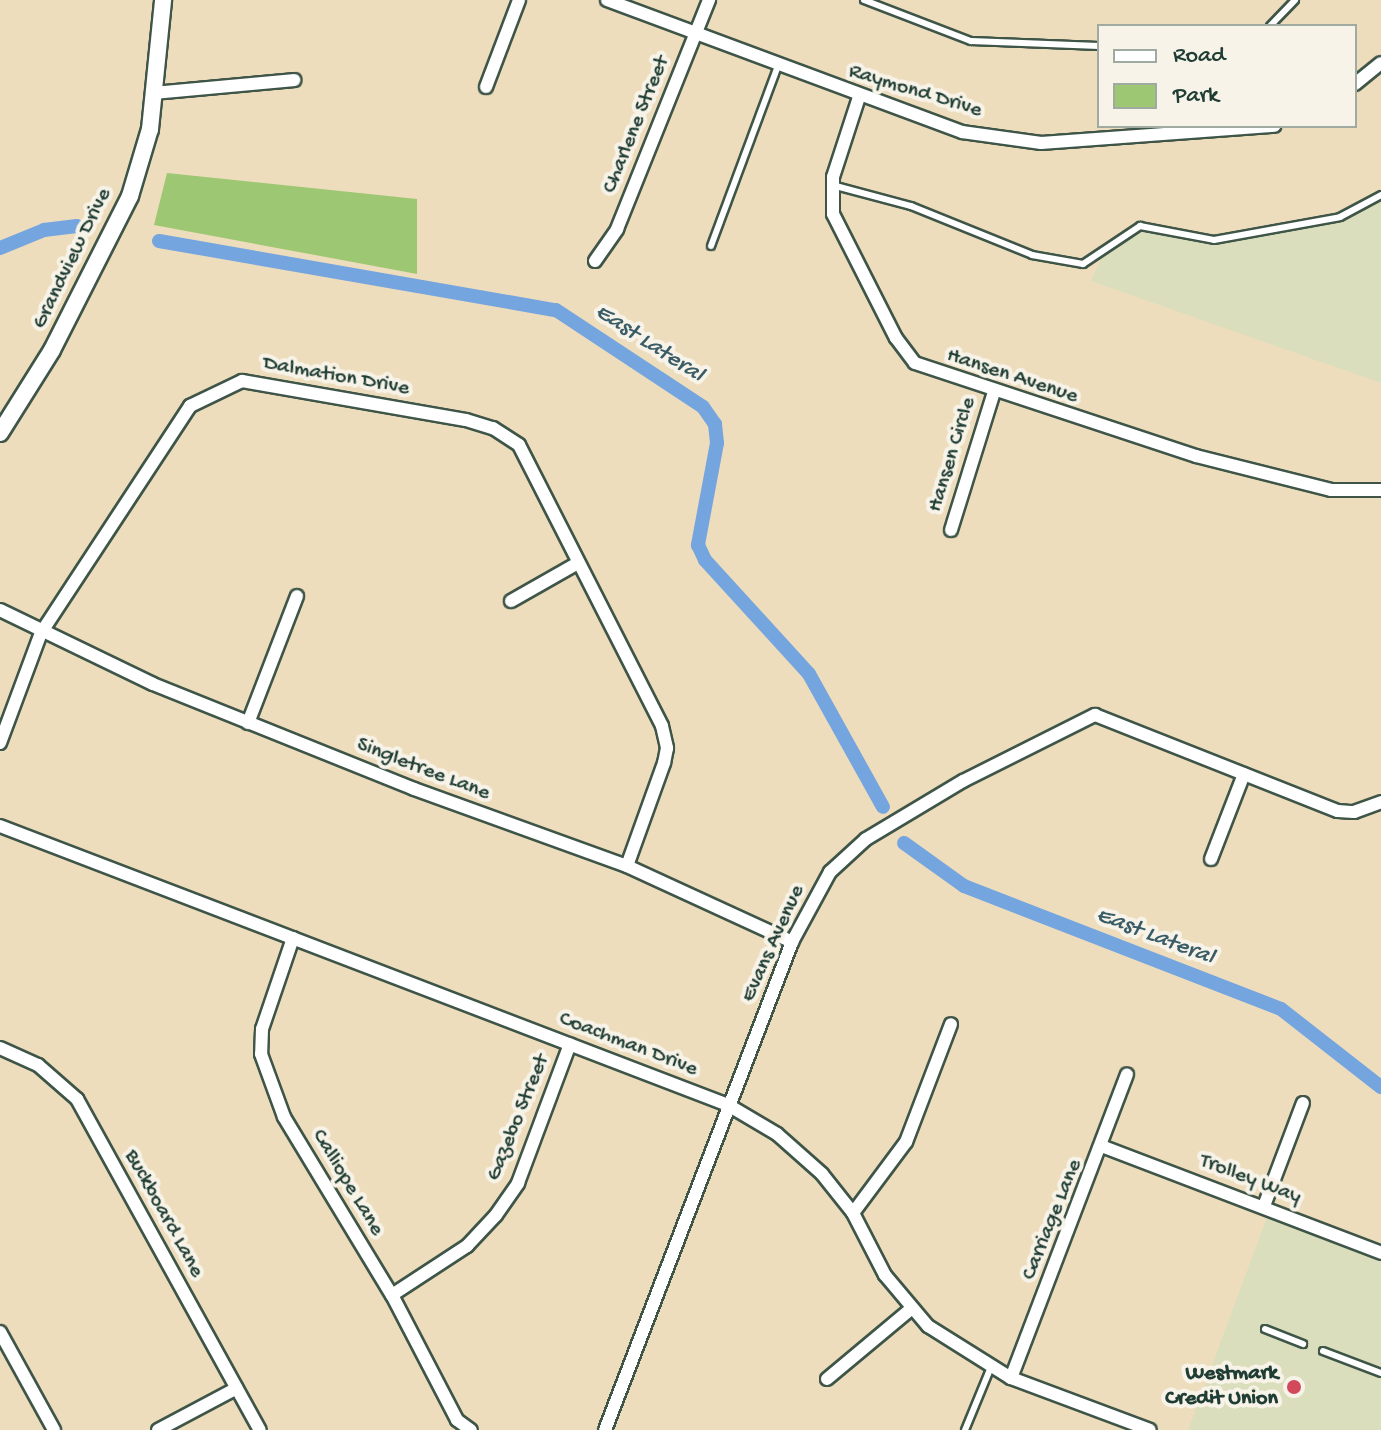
<!DOCTYPE html>
<style>
body{margin:0}
#map{position:relative;width:1381px;height:1430px;overflow:hidden;background:#eeddbc;font-family:"Gochi Hand",sans-serif}
div>[style]{position:absolute}
[style*='--x']{left:calc(var(--x)*1px);top:calc(var(--y)*1px);width:calc(var(--w)*1px);rotate:calc(var(--a)*1deg)}
.built>*{inset:0;background:#dbdebc}
.green>*{inset:0;background:#9ec773}
.canal>*{height:14px;margin:-7px;padding:0 7px;transform-origin:7px;border-radius:7px;background:#75a5df}
.roads{filter:drop-shadow(2px 0 #3e5548) drop-shadow(-2px 0 #3e5548) drop-shadow(0 2px #3e5548) drop-shadow(0 -2px #3e5548)}
.service>*{height:6px;margin:-3px;padding:0 3px;transform-origin:3px;border-radius:3px;background:#fff}
.minor>*{height:12px;margin:-6px;padding:0 6px;transform-origin:6px;border-radius:6px;background:#fff}
.tertiary>*{height:16px;margin:-8px;padding:0 8px;transform-origin:8px;border-radius:8px;background:#fff}
.dots>*{width:22px;height:22px;translate:-50% -50%;box-sizing:border-box;border:4px solid #f7f3e8;border-radius:50%}
span{translate:-50% -50%;white-space:nowrap;text-align:center;line-height:1.15;-webkit-text-stroke:8px #f7f3e8;paint-order:stroke}
.street-label{font-size:22px;color:#1f3d34}
.poi-label{font-size:22px;color:#1f3d34;font-weight:700}
.right{translate:-100% -50%;text-align:right}
.water-label{font-size:24px;color:#395c67;font-style:italic}
.legend{position:absolute;left:1097px;top:24px;width:260px;height:104px;box-sizing:border-box;background:#f7f3e8;border:2px solid #a1aaa0;margin:0;padding:10px 14px;list-style:none;font-size:24px;color:#1f3d34}
.legend li{display:flex;align-items:center;gap:16px;height:40px}
.legend b{width:40px;border:2px solid #a1aaa0}
</style>
<div id="map">
<div class="built">
<div style="clip-path:polygon(1381px 195px,1381px 383px,1091px 281px,1103px 255px,1140px 226px,1214px 240px,1340px 217px)"></div>
<div style="clip-path:polygon(1270px 1209px,1381px 1253px,1381px 1430px,1188px 1430px)"></div>
</div>
<div class="green">
<div style="clip-path:polygon(167px 173px,417px 199px,417px 274px,154px 225px)"></div>
</div>
<div class="canal">
<div style="--x:159;--y:241;--w:403;--a:9.9"></div>
<div style="--x:556;--y:310;--w:176;--a:33.4"></div>
<div style="--x:703;--y:407;--w:21;--a:55"></div>
<div style="--x:715;--y:424;--w:19;--a:84"></div>
<div style="--x:717;--y:443;--w:104;--a:100.6"></div>
<div style="--x:698;--y:545;--w:17;--a:65"></div>
<div style="--x:705;--y:560;--w:154;--a:47.6"></div>
<div style="--x:809;--y:674;--w:152;--a:60.9"></div>
<div style="--x:0;--y:248;--w:48;--a:-22.2"></div>
<div style="--x:44;--y:230;--w:33;--a:-7"></div>
<div style="--x:904;--y:843;--w:74;--a:35.6"></div>
<div style="--x:964;--y:886;--w:340;--a:21.2"></div>
<div style="--x:1281;--y:1009;--w:127;--a:38"></div>
</div>
<div class="roads">
<div class="service">
<div style="--x:864;--y:0;--w:115;--a:21"></div>
<div style="--x:971;--y:41;--w:128;--a:2.2"></div>
<div style="--x:1270;--y:26;--w:36;--a:-46"></div>
<div style="--x:832;--y:185;--w:82;--a:14.9"></div>
<div style="--x:911;--y:206;--w:131;--a:22"></div>
<div style="--x:1032;--y:255;--w:52;--a:10"></div>
<div style="--x:1083;--y:264;--w:69;--a:-33.7"></div>
<div style="--x:1140;--y:226;--w:75;--a:10.7"></div>
<div style="--x:1214;--y:240;--w:128;--a:-10.3"></div>
<div style="--x:1340;--y:217;--w:47;--a:-28.2"></div>
<div style="--x:711;--y:246;--w:192;--a:-69.6"></div>
<div style="--x:1265;--y:1329;--w:41;--a:21.5"></div>
<div style="--x:1323;--y:1351;--w:62;--a:20.8"></div>
<div style="--x:965;--y:1430;--w:68;--a:-67.6"></div>
</div>
<div class="minor">
<div style="--x:607;--y:0;--w:379;--a:20.4"></div>
<div style="--x:962;--y:132;--w:80;--a:7.9"></div>
<div style="--x:1041;--y:143;--w:234;--a:-4.2"></div>
<div style="--x:1355;--y:84;--w:33;--a:-39"></div>
<div style="--x:486;--y:87;--w:93;--a:-69.2"></div>
<div style="--x:154;--y:93;--w:141;--a:-5.3"></div>
<div style="--x:859;--y:97;--w:84;--a:108"></div>
<div style="--x:833;--y:177;--w:37;--a:90"></div>
<div style="--x:833;--y:214;--w:139;--a:63.1"></div>
<div style="--x:896;--y:338;--w:31;--a:53"></div>
<div style="--x:915;--y:363;--w:296;--a:18.3"></div>
<div style="--x:1196;--y:456;--w:139;--a:14.1"></div>
<div style="--x:1331;--y:490;--w:50;--a:0"></div>
<div style="--x:595;--y:261;--w:39;--a:-55"></div>
<div style="--x:617;--y:229;--w:247;--a:-68.1"></div>
<div style="--x:951;--y:530;--w:145;--a:-72.7"></div>
<div style="--x:511;--y:601;--w:75;--a:-29.6"></div>
<div style="--x:0;--y:610;--w:170;--a:25.8"></div>
<div style="--x:153;--y:684;--w:281;--a:21.9"></div>
<div style="--x:414;--y:789;--w:226;--a:19.9"></div>
<div style="--x:627;--y:866;--w:182;--a:24.7"></div>
<div style="--x:248;--y:723;--w:136;--a:-68.9"></div>
<div style="--x:0;--y:743;--w:117;--a:-69.6"></div>
<div style="--x:41;--y:633;--w:272;--a:-56.7"></div>
<div style="--x:190;--y:406;--w:58;--a:-25.7"></div>
<div style="--x:242;--y:381;--w:227;--a:9.9"></div>
<div style="--x:466;--y:420;--w:28;--a:17"></div>
<div style="--x:493;--y:428;--w:31;--a:33"></div>
<div style="--x:519;--y:445;--w:315;--a:63"></div>
<div style="--x:662;--y:726;--w:23;--a:77"></div>
<div style="--x:667;--y:748;--w:15;--a:101"></div>
<div style="--x:664;--y:763;--w:109;--a:109.8"></div>
<div style="--x:0;--y:826;--w:780;--a:20.97"></div>
<div style="--x:728;--y:1105;--w:57;--a:30.6"></div>
<div style="--x:777;--y:1134;--w:60;--a:41.6"></div>
<div style="--x:822;--y:1174;--w:50;--a:51.5"></div>
<div style="--x:853;--y:1213;--w:70;--a:62.7"></div>
<div style="--x:885;--y:1275;--w:67;--a:49.9"></div>
<div style="--x:928;--y:1326;--w:98;--a:32.1"></div>
<div style="--x:1011;--y:1378;--w:148;--a:20.5"></div>
<div style="--x:1211;--y:859;--w:91;--a:-68.8"></div>
<div style="--x:293;--y:938;--w:96;--a:108.8"></div>
<div style="--x:262;--y:1029;--w:25;--a:92"></div>
<div style="--x:261;--y:1054;--w:67;--a:69.9"></div>
<div style="--x:284;--y:1117;--w:208;--a:58.8"></div>
<div style="--x:392;--y:1295;--w:141;--a:62.5"></div>
<div style="--x:457;--y:1420;--w:17;--a:36"></div>
<div style="--x:0;--y:1048;--w:42;--a:24.1"></div>
<div style="--x:38;--y:1065;--w:52;--a:41.1"></div>
<div style="--x:77;--y:1099;--w:378;--a:61.1"></div>
<div style="--x:1104;--y:1147;--w:297;--a:20.9"></div>
<div style="--x:1264;--y:1206;--w:110;--a:-69.3"></div>
<div style="--x:853;--y:1213;--w:89;--a:-53.3"></div>
<div style="--x:906;--y:1142;--w:126;--a:-69.1"></div>
<div style="--x:392;--y:1295;--w:90;--a:-33.2"></div>
<div style="--x:467;--y:1246;--w:42;--a:-46.9"></div>
<div style="--x:496;--y:1215;--w:39;--a:-55"></div>
<div style="--x:518;--y:1183;--w:148;--a:-69.5"></div>
<div style="--x:0;--y:1332;--w:112;--a:61.1"></div>
<div style="--x:1011;--y:1378;--w:325;--a:-69.1"></div>
<div style="--x:827;--y:1379;--w:109;--a:-39.8"></div>
<div style="--x:158;--y:1430;--w:89;--a:-28"></div>
<div style="--x:605;--y:1430;--w:523;--a:-69.03"></div>
<div style="--x:792;--y:942;--w:80;--a:-61.5"></div>
<div style="--x:830;--y:872;--w:49;--a:-42.5"></div>
<div style="--x:866;--y:839;--w:113;--a:-30.9"></div>
<div style="--x:963;--y:781;--w:148;--a:-26.6"></div>
<div style="--x:1095;--y:715;--w:261;--a:21.6"></div>
<div style="--x:1338;--y:811;--w:16;--a:4"></div>
<div style="--x:1354;--y:812;--w:29;--a:-20"></div>
</div>
<div class="tertiary">
<div style="--x:0;--y:433;--w:98;--a:-57.9"></div>
<div style="--x:52;--y:350;--w:173;--a:-63.1"></div>
<div style="--x:130;--y:196;--w:70;--a:-73.4"></div>
<div style="--x:150;--y:129;--w:130;--a:-84.2"></div>
</div>
</div>
<div class="dots">
<div style="left:1294px;top:1387px;background:#d1495b"></div>
</div>
<div class="street-label">
<span style="left:915px;top:92px;rotate:17deg">Raymond Drive</span>
<span style="left:637px;top:125px;rotate:-68deg">Charlene Street</span>
<span style="left:73px;top:259px;rotate:-64deg">Grandview Drive</span>
<span style="left:336px;top:377px;rotate:10deg">Dalmation Drive</span>
<span style="left:1012px;top:377px;rotate:18deg">Hansen Avenue</span>
<span style="left:953px;top:455px;rotate:-73deg">Hansen Circle</span>
<span style="left:423px;top:770px;rotate:21deg">Singletree Lane</span>
<span style="left:774px;top:944px;rotate:-66deg">Evans Avenue</span>
<span style="left:628px;top:1045px;rotate:21deg">Coachman Drive</span>
<span style="left:519px;top:1118px;rotate:-68deg">Gazebo Street</span>
<span style="left:1250px;top:1180px;rotate:21deg">Trolley Way</span>
<span style="left:347px;top:1183px;rotate:59deg">Calliope Lane</span>
<span style="left:163px;top:1214px;rotate:61deg">Buckboard Lane</span>
<span style="left:1053px;top:1220px;rotate:-68deg">Carriage Lane</span>
</div>
<div class="poi-label">
<span class="right" style="left:1278px;top:1387px">Westmark<br>Credit Union</span>
</div>
<div class="water-label">
<span style="left:649px;top:344px;rotate:33deg">East Lateral</span>
<span style="left:1155px;top:937px;rotate:21deg">East Lateral</span>
</div>
<ul class="legend">
<li><b style="height:10px;background:#fff"></b>Road</li>
<li><b style="height:22px;background:#9ec773"></b>Park</li>
</ul>
</div>
